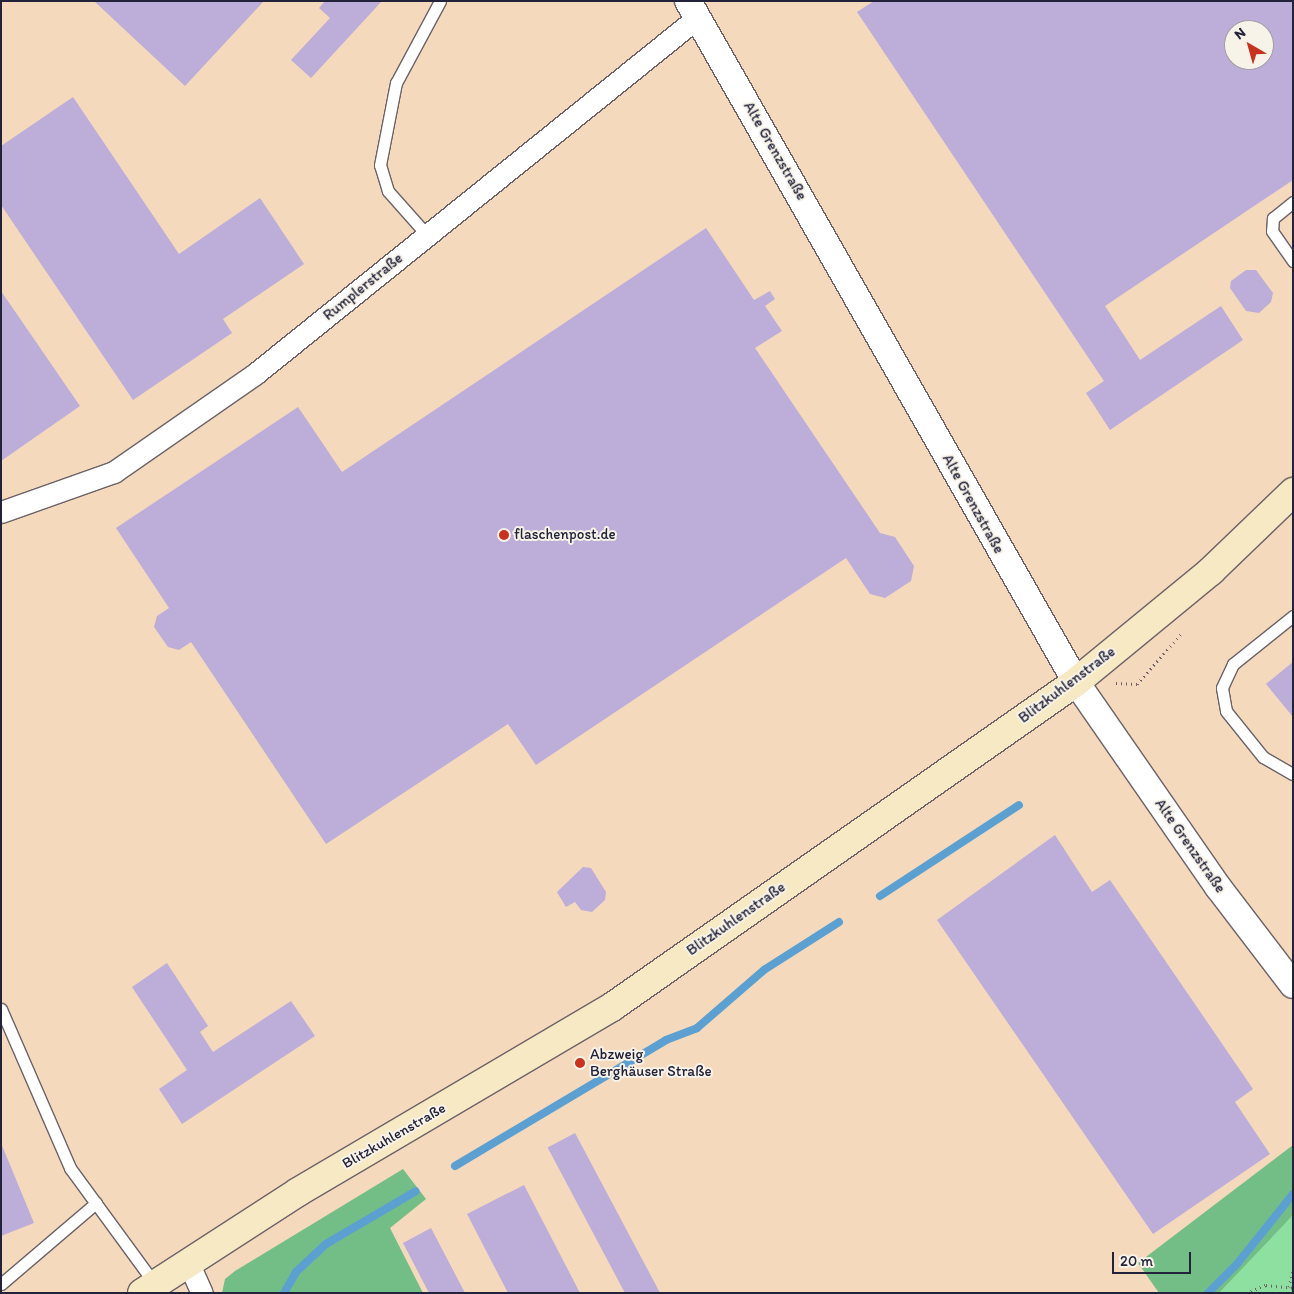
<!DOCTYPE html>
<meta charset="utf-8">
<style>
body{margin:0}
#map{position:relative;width:1294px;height:1294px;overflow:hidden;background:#f4d9bc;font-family:Itim,sans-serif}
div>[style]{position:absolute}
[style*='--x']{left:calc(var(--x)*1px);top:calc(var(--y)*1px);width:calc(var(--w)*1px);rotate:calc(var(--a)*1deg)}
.green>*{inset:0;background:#8de0a0}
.forest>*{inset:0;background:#72be86}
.stream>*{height:8px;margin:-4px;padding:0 4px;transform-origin:4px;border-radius:4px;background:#5ca0d1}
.building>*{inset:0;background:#bcadd9;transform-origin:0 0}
.path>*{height:3px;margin-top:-1.5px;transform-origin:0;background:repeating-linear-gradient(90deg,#6c6268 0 1px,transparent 0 5px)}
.roads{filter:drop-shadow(1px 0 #6c6268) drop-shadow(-1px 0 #6c6268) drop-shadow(0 1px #6c6268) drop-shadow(0 -1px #6c6268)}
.service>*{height:11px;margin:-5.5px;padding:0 5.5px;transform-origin:5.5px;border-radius:5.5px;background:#fff}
.minor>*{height:21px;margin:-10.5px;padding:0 10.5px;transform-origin:10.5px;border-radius:10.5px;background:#fff}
.tertiary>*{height:26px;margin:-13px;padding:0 13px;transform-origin:13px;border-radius:13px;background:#fff}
.secondary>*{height:28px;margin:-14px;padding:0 14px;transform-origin:14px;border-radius:14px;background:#f7e9c3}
.dots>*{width:14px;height:14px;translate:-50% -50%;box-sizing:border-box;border:2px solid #f7f3e8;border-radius:50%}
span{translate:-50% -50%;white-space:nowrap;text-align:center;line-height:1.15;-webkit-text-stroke:4px #f7f3e8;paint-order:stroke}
.street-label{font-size:15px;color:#22223b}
.poi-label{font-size:15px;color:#22223b}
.left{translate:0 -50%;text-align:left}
.frame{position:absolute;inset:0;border:2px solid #22223b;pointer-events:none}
.north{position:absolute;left:1224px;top:20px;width:50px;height:50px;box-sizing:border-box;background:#f7f3e8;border:1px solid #a29fa3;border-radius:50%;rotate:322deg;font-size:14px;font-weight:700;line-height:20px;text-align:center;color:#22223b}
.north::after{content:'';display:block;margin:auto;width:18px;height:22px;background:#c8321e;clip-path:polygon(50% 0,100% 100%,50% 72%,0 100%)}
.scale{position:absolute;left:1112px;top:1252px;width:79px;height:22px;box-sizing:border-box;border:2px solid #22223b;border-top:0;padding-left:6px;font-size:15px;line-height:18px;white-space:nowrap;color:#22223b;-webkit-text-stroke:4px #f7f3e8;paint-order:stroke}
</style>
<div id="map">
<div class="green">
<div style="clip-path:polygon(1293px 1215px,1293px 1293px,1219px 1293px,1281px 1226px)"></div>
</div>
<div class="forest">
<div style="clip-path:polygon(1293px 1145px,1293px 1215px,1219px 1293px,1159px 1293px,1138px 1263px)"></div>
<div style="clip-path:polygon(403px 1169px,426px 1199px,390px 1228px,423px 1293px,222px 1293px,225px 1279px,235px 1271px)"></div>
</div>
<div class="stream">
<div style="--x:880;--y:896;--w:166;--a:-33.2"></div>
<div style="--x:455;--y:1166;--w:246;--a:-30.8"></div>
<div style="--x:666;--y:1040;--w:33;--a:-21"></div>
<div style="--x:697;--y:1028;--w:89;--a:-40.9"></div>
<div style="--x:764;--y:970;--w:89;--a:-32.6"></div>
<div style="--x:284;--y:1293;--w:24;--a:-60"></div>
<div style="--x:296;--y:1272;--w:41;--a:-43"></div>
<div style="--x:326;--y:1244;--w:104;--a:-30.5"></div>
<div style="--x:1208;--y:1293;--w:41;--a:-45"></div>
<div style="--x:1237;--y:1264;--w:90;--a:-51.3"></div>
</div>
<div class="building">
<div style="clip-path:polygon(94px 1px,264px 1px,185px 86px)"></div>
<div style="clip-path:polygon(325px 1px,382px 1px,311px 78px,291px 60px,330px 18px,319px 8px)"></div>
<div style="clip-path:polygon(evenodd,874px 1px,1293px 1px,1293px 180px,1105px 306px,1140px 360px,1221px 306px,1243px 340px,1110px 430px,1086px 393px,1104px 381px,857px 12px,874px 1px,1234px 30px,1264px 30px,1264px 60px,1234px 60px,1234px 30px)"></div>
<div style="clip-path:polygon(73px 97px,179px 254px,260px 198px,304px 264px,223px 319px,232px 333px,133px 400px,1px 205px,1px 146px)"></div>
<div style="clip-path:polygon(706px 228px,754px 300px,770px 291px,775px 299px,765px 306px,782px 331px,755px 348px,880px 533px,895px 537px,914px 566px,911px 581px,885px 598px,870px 594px,846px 558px,536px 765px,508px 724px,326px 844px,191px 642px,179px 650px,168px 647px,154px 627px,157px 616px,169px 608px,116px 528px,298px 407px,342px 472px)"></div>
<div style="clip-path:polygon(1246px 270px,1256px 270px,1273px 293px,1271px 302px,1259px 313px,1246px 311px,1230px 288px,1231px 281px)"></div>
<div style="clip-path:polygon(1px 291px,80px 406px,1px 461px)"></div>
<div style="clip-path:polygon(1293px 662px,1293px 717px,1266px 684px)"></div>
<div style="clip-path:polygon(1055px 835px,1092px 892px,1110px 880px,1253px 1089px,1235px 1102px,1270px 1154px,1153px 1234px,937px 920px)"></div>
<div style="clip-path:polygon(583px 867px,591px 868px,606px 892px,605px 900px,592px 912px,581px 910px,575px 902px,566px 907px,557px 892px)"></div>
<div style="clip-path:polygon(167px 963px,208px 1026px,200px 1032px,213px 1052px,291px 1001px,315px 1036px,182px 1124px,159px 1089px,187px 1070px,132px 987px)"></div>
<div style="left:575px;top:1133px;width:181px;height:31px;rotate:62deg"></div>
<div style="clip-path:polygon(1px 1143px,34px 1223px,1px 1236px)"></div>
<div style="clip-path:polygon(524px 1185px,580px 1293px,508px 1293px,467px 1214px)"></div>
<div style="clip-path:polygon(431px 1228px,465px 1293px,429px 1293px,403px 1243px)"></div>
</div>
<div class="path">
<div style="--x:1116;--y:683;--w:21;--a:3"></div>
<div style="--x:1137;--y:684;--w:68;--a:-48.6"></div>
<div style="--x:1289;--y:1287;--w:19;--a:-78"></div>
<div style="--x:1246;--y:1293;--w:22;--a:-22"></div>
<div style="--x:1266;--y:1285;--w:27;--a:6"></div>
</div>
<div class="roads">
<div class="service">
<div style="--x:1293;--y:202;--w:26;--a:141"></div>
<div style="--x:1273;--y:218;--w:13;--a:94"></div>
<div style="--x:1272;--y:231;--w:37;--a:55"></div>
<div style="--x:427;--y:235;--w:59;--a:-131.6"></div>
<div style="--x:388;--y:191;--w:27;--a:-107"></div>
<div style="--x:380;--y:165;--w:84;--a:-79"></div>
<div style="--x:396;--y:83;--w:93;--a:-61.8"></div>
<div style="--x:1293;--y:616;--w:77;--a:141.3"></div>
<div style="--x:1233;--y:664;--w:26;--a:115"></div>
<div style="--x:1222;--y:688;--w:23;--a:80"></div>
<div style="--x:1226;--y:711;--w:59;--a:51.2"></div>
<div style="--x:1263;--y:757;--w:34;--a:30"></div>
<div style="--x:1;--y:1009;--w:173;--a:66.5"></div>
<div style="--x:70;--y:1168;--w:144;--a:53.8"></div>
<div style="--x:1;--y:1284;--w:125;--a:-40.5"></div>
</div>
<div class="minor">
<div style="--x:1;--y:512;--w:120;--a:-19.5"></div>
<div style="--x:114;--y:472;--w:172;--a:-34.8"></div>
<div style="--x:255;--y:374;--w:569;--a:-38.86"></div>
<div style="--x:188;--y:1262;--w:34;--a:66"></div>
</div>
<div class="tertiary">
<div style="--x:688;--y:1;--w:784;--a:60.33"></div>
<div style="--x:1076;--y:682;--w:249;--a:55.3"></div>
<div style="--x:1218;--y:887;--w:123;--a:52.6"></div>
</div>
<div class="secondary">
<div style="--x:142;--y:1293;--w:186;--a:-32.9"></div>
<div style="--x:298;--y:1192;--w:364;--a:-30.5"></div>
<div style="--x:612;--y:1007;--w:566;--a:-35.01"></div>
<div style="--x:1076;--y:682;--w:175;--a:-39.4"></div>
<div style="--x:1211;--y:571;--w:114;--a:-43.9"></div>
</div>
</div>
<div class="dots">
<div style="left:504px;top:535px;background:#c8321e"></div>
<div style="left:580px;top:1063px;background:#c8321e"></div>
</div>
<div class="street-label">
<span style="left:775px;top:151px;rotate:60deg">Alte Grenzstraße</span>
<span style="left:363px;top:287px;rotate:-39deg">Rumplerstraße</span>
<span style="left:973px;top:504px;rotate:61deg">Alte Grenzstraße</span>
<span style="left:1067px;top:685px;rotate:-37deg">Blitzkuhlenstraße</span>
<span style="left:1190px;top:846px;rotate:55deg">Alte Grenzstraße</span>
<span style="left:736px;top:919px;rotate:-35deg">Blitzkuhlenstraße</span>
<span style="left:394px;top:1136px;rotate:-30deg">Blitzkuhlenstraße</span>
</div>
<div class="poi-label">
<span class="left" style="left:514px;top:535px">flaschenpost.de</span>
<span class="left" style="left:590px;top:1063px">Abzweig<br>Berghäuser Straße</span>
</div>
<div class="frame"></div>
<div class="north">N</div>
<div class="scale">20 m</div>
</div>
